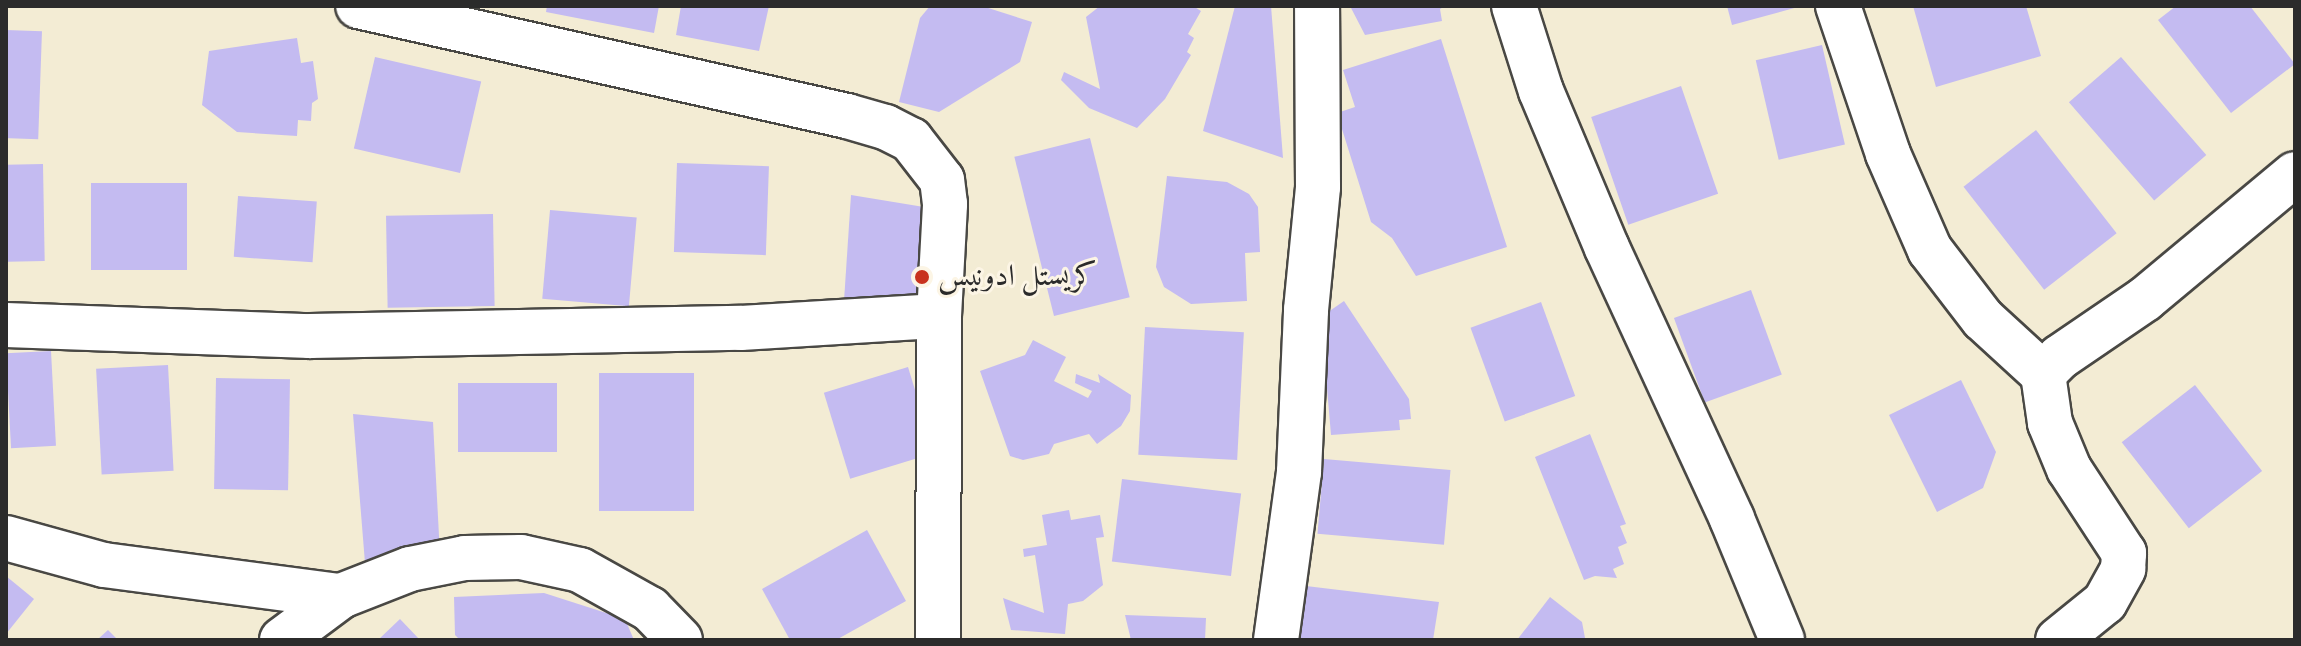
<!DOCTYPE html>
<meta charset="utf-8">
<style>
body{margin:0}
#map{position:relative;width:2301px;height:646px;overflow:hidden;background:#f3ecd4;font-family:"IM FELL DW Pica",Amiri,serif}
div>[style]{position:absolute}
[style*='--x']{left:calc(var(--x)*1px);top:calc(var(--y)*1px);width:calc(var(--w)*1px);rotate:calc(var(--a)*1deg)}
.building>*{inset:0;background:#c4bbf1;transform-origin:0 0}
.roads{filter:drop-shadow(2px 0 #494844) drop-shadow(-2px 0 #494844) drop-shadow(0 2px #494844) drop-shadow(0 -2px #494844)}
.street>*{height:44px;margin:-22px;padding:0 22px;transform-origin:22px;border-radius:22px;background:#fff}
.secondary>*{height:44px;margin:-22px;padding:0 22px;transform-origin:22px;border-radius:22px;background:#fff}
.dots>*{width:22px;height:22px;translate:-50% -50%;box-sizing:border-box;border:4px solid #fcf5e5;border-radius:50%}
span{translate:-50% -50%;white-space:nowrap;text-align:center;line-height:1.15;-webkit-text-stroke:6px #fcf5e5;paint-order:stroke}
.poi-label{font-size:30px;color:#2b2b2b}
.left{translate:0 -50%;text-align:left}
.frame{position:absolute;inset:0;border:8px solid #2b2b2b;pointer-events:none}
</style>
<div id="map">
<div class="building">
<div style="clip-path:polygon(547px 6px,659px 6px,654px 33px,546px 12px)"></div>
<div style="clip-path:polygon(681px 6px,769px 6px,759px 51px,676px 35px)"></div>
<div style="clip-path:polygon(930px 6px,982px 6px,1032px 22px,1020px 62px,939px 112px,899px 102px,920px 18px)"></div>
<div style="clip-path:polygon(1100px 6px,1193px 6px,1201px 11px,1188px 34px,1194px 38px,1187px 52px,1191px 55px,1165px 99px,1137px 128px,1089px 108px,1061px 80px,1064px 72px,1100px 89px,1086px 17px)"></div>
<div style="clip-path:polygon(1235px 6px,1271px 6px,1283px 158px,1203px 131px)"></div>
<div style="clip-path:polygon(1350px 6px,1445px 6px,1440px 9px,1442px 21px,1365px 35px)"></div>
<div style="clip-path:polygon(1727px 6px,1798px 6px,1798px 7px,1732px 25px)"></div>
<div style="clip-path:polygon(1913px 6px,2026px 6px,2041px 56px,1936px 87px)"></div>
<div style="clip-path:polygon(2176px 6px,2250px 6px,2295px 64px,2231px 113px,2158px 20px)"></div>
<div style="left:6px;top:30px;width:36px;height:108px;rotate:2deg"></div>
<div style="clip-path:polygon(297px 38px,301px 63px,313px 61px,318px 99px,312px 103px,311px 121px,298px 120px,297px 136px,237px 132px,202px 105px,209px 51px)"></div>
<div style="clip-path:polygon(1441px 39px,1507px 247px,1416px 276px,1392px 238px,1371px 222px,1337px 113px,1355px 107px,1343px 70px)"></div>
<div style="left:1822px;top:45px;width:102px;height:68px;rotate:77deg"></div>
<div style="left:375px;top:57px;width:109px;height:94px;rotate:13deg"></div>
<div style="left:2121px;top:57px;width:130px;height:69px;rotate:49deg"></div>
<div style="left:1681px;top:86px;width:114px;height:95px;rotate:71deg"></div>
<div style="left:2036px;top:130px;width:131px;height:92px;rotate:52deg"></div>
<div style="left:1090px;top:138px;width:164px;height:78px;rotate:76deg"></div>
<div style="left:677px;top:163px;width:92px;height:89px;rotate:2deg"></div>
<div style="left:43px;top:164px;width:97px;height:37px;rotate:89deg"></div>
<div style="clip-path:polygon(1167px 176px,1227px 182px,1249px 194px,1258px 207px,1260px 252px,1245px 253px,1247px 301px,1191px 304px,1164px 287px,1156px 267px)"></div>
<div style="left:187px;top:183px;width:87px;height:96px;rotate:90deg"></div>
<div style="clip-path:polygon(851px 195px,930px 208px,924px 299px,844px 301px)"></div>
<div style="left:238px;top:196px;width:79px;height:61px;rotate:4deg"></div>
<div style="left:550px;top:210px;width:87px;height:89px;rotate:5deg"></div>
<div style="left:493px;top:214px;width:92px;height:107px;rotate:89deg"></div>
<div style="left:1751px;top:290px;width:90px;height:82px;rotate:70deg"></div>
<div style="clip-path:polygon(1344px 301px,1409px 399px,1411px 419px,1399px 420px,1400px 430px,1331px 435px,1321px 317px)"></div>
<div style="left:1541px;top:302px;width:100px;height:75px;rotate:70deg"></div>
<div style="left:1145px;top:327px;width:99px;height:128px;rotate:3deg"></div>
<div style="clip-path:polygon(1033px 340px,1066px 357px,1054px 381px,1088px 398px,1092px 391px,1075px 383px,1076px 374px,1100px 383px,1098px 374px,1131px 395px,1130px 411px,1121px 426px,1097px 444px,1089px 434px,1054px 444px,1049px 454px,1023px 460px,1010px 456px,980px 371px,1025px 355px)"></div>
<div style="left:51px;top:351px;width:95px;height:45px;rotate:87deg"></div>
<div style="left:168px;top:365px;width:106px;height:72px;rotate:87deg"></div>
<div style="left:908px;top:367px;width:90px;height:88px;rotate:73deg"></div>
<div style="left:599px;top:373px;width:95px;height:138px"></div>
<div style="left:216px;top:378px;width:74px;height:111px;rotate:1deg"></div>
<div style="clip-path:polygon(1961px 380px,1996px 452px,1983px 488px,1937px 512px,1889px 415px)"></div>
<div style="left:458px;top:383px;width:99px;height:69px"></div>
<div style="left:2195px;top:385px;width:109px;height:93px;rotate:52deg"></div>
<div style="clip-path:polygon(353px 414px,433px 422px,440px 555px,365px 563px)"></div>
<div style="clip-path:polygon(1590px 434px,1626px 524px,1620px 526px,1627px 543px,1618px 547px,1624px 564px,1613px 569px,1617px 578px,1595px 576px,1584px 580px,1535px 457px)"></div>
<div style="left:1324px;top:459px;width:127px;height:75px;rotate:5deg"></div>
<div style="left:1122px;top:479px;width:120px;height:83px;rotate:7deg"></div>
<div style="clip-path:polygon(1069px 510px,1071px 520px,1100px 515px,1104px 537px,1096px 538px,1103px 585px,1083px 601px,1068px 604px,1065px 634px,1011px 630px,1003px 598px,1044px 613px,1035px 555px,1024px 557px,1023px 549px,1047px 545px,1042px 515px)"></div>
<div style="clip-path:polygon(867px 530px,906px 601px,836px 640px,790px 640px,762px 589px)"></div>
<div style="clip-path:polygon(6px 576px,34px 599px,6px 634px)"></div>
<div style="clip-path:polygon(1306px 586px,1439px 602px,1433px 640px,1299px 640px)"></div>
<div style="clip-path:polygon(544px 593px,625px 619px,634px 640px,460px 640px,455px 635px,454px 597px)"></div>
<div style="clip-path:polygon(1550px 597px,1582px 622px,1585px 638px,1517px 640px)"></div>
<div style="clip-path:polygon(1125px 615px,1206px 618px,1205px 640px,1131px 640px)"></div>
<div style="clip-path:polygon(400px 619px,420px 640px,378px 640px)"></div>
<div style="clip-path:polygon(108px 630px,118px 640px,97px 640px)"></div>
</div>
<div class="roads">
<div class="street">
<div style="--x:1514;--y:6;--w:89;--a:72.4"></div>
<div style="--x:1541;--y:91;--w:170;--a:67.2"></div>
<div style="--x:1607;--y:248;--w:298;--a:65.2"></div>
<div style="--x:1732;--y:519;--w:131;--a:67.5"></div>
<div style="--x:1838;--y:6;--w:156;--a:71.3"></div>
<div style="--x:1888;--y:154;--w:105;--a:66.4"></div>
<div style="--x:1930;--y:250;--w:87;--a:52.5"></div>
<div style="--x:1983;--y:319;--w:81;--a:42.5"></div>
<div style="--x:6;--y:325;--w:304;--a:2.1"></div>
<div style="--x:310;--y:336;--w:431;--a:-1.1"></div>
<div style="--x:741;--y:328;--w:198;--a:-3.5"></div>
<div style="--x:939;--y:316;--w:112;--a:-86.9"></div>
<div style="--x:945;--y:204;--w:24;--a:-97"></div>
<div style="--x:942;--y:180;--w:51;--a:-127.8"></div>
<div style="--x:911;--y:140;--w:29;--a:-153"></div>
<div style="--x:885;--y:127;--w:40;--a:-164"></div>
<div style="--x:847;--y:116;--w:501;--a:-167.32"></div>
<div style="--x:6;--y:538;--w:102;--a:15.4"></div>
<div style="--x:104;--y:565;--w:239;--a:7.5"></div>
<div style="--x:282;--y:640;--w:74;--a:-36.7"></div>
<div style="--x:341;--y:596;--w:74;--a:-21.4"></div>
<div style="--x:410;--y:569;--w:56;--a:-11.3"></div>
<div style="--x:465;--y:558;--w:56;--a:-1"></div>
<div style="--x:521;--y:557;--w:60;--a:12.4"></div>
<div style="--x:580;--y:570;--w:80;--a:29.1"></div>
<div style="--x:650;--y:609;--w:43;--a:45.9"></div>
<div style="--x:938;--y:640;--w:324;--a:-89.8"></div>
<div style="--x:1276;--y:640;--w:170;--a:-82.2"></div>
<div style="--x:1299;--y:472;--w:162;--a:-87.5"></div>
<div style="--x:1306;--y:310;--w:124;--a:-84.4"></div>
<div style="--x:1318;--y:187;--w:181;--a:-90.3"></div>
</div>
<div class="secondary">
<div style="--x:2058;--y:640;--w:60;--a:-39"></div>
<div style="--x:2105;--y:602;--w:38;--a:-61"></div>
<div style="--x:2123;--y:569;--w:16;--a:-86"></div>
<div style="--x:2124;--y:553;--w:100;--a:-123.2"></div>
<div style="--x:2069;--y:469;--w:50;--a:-112.4"></div>
<div style="--x:2050;--y:423;--w:49;--a:-98.1"></div>
<div style="--x:2043;--y:374;--w:24;--a:-45"></div>
<div style="--x:2060;--y:357;--w:103;--a:-34.3"></div>
<div style="--x:2145;--y:299;--w:195;--a:-39.8"></div>
</div>
</div>
<div class="dots">
<div style="left:922px;top:277px;background:#c8321e"></div>
</div>
<div class="poi-label">
<span class="left" style="left:938px;top:277px">كريستل ادونيس</span>
</div>
<div class="frame"></div>
</div>
